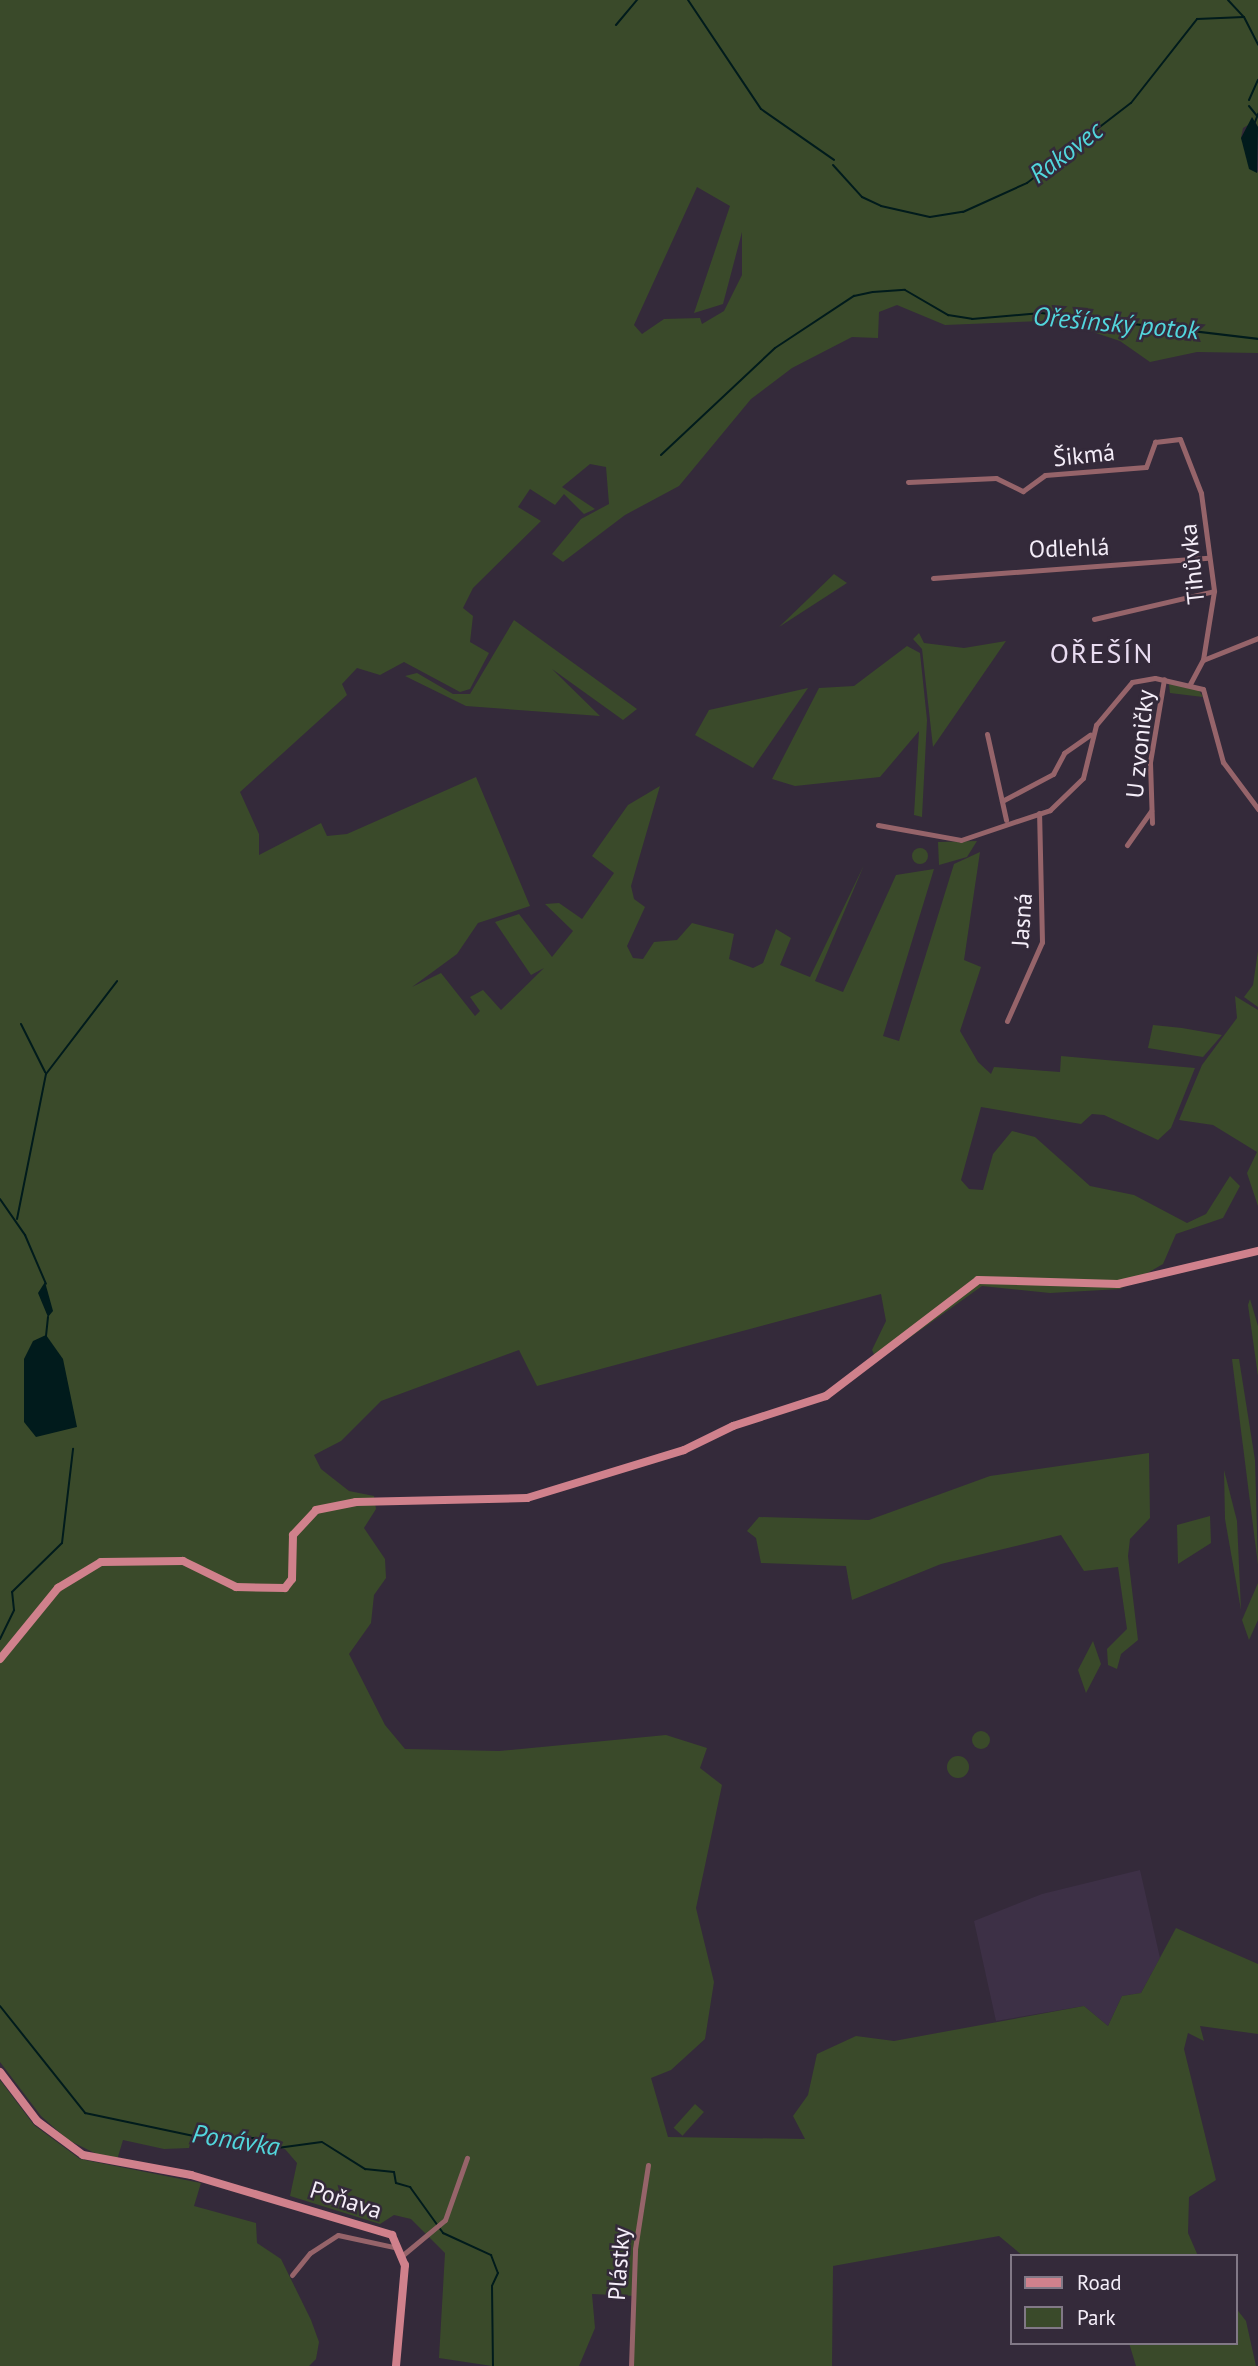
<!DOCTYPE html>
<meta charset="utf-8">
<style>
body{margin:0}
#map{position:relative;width:1258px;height:2366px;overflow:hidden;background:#342a3a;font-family:"PT Sans",sans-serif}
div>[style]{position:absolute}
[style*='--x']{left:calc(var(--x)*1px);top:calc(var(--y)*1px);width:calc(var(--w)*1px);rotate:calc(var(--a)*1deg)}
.built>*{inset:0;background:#3d3046}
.green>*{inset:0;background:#3a4a2a;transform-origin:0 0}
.round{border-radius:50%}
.water>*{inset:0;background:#011b1c}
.stream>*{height:2px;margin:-1px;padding:0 1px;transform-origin:1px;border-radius:1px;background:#011b1c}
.street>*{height:5px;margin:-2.5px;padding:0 2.5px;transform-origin:2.5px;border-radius:2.5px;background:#96646a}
.secondary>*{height:8px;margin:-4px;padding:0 4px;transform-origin:4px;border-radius:4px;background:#d0818c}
span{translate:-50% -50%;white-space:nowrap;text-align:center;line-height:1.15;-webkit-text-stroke:5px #342a3a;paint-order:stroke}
.street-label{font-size:24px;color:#f4edf8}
.water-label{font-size:26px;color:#52d6dc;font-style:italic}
.quarter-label{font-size:28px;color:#e9dcf1;letter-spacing:2px}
.legend{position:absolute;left:1010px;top:2254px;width:228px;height:91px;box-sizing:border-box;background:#342a3a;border:2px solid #817886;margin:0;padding:9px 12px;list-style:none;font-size:21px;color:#f4edf8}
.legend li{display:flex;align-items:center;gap:14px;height:35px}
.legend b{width:35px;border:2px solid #817886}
</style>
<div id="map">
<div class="built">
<div style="clip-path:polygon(1140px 1870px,1160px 1958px,1141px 1993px,1122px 1996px,1108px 2026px,1084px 2006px,996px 2021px,974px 1921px,1042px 1894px)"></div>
</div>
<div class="green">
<div style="clip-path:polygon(evenodd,0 0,1258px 0,1258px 127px,1255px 121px,1243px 128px,1241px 138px,1258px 173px,1258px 353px,1197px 352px,1150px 362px,1120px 341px,1078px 327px,1042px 321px,945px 325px,897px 305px,879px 312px,878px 338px,852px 337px,792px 368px,751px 399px,679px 486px,625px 515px,563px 562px,552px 554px,581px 519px,609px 504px,606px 467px,590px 464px,562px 487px,595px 509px,584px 514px,564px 494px,555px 505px,530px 489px,518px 507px,541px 521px,473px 588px,463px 608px,473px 616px,470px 642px,489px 653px,470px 689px,460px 692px,404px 662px,380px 675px,357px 668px,342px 684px,347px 695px,240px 792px,259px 834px,259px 855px,321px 823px,327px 836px,347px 834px,476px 777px,530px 906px,478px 923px,457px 954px,412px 987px,441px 973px,475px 1016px,480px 1011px,470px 997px,483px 990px,501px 1010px,544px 968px,531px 975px,495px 922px,519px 914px,552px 957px,573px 931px,545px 904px,559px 903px,582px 919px,614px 873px,592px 856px,628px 805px,660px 786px,631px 886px,634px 899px,645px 907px,627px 946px,633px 958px,643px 959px,654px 942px,677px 940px,692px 923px,734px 934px,729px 959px,753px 968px,763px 963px,776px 929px,791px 938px,780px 965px,810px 977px,864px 865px,815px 981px,843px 992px,896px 875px,934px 869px,883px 1036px,899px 1041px,954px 864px,980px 852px,964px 960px,981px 967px,960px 1031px,978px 1062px,991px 1074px,994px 1067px,1060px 1072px,1061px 1056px,1195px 1068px,1171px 1128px,1158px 1140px,1104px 1115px,1092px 1114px,1081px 1124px,981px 1107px,961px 1180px,969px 1189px,983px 1190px,993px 1154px,1012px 1131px,1035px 1137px,1090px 1186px,1134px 1195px,1187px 1223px,1206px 1214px,1230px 1176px,1240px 1186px,1223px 1218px,1176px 1234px,1163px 1264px,1120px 1289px,1050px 1293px,982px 1286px,877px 1361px,872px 1350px,886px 1321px,881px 1294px,537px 1386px,519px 1350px,381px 1401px,341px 1441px,314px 1455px,321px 1469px,349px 1491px,374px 1496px,376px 1509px,364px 1528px,385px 1559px,386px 1578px,374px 1595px,371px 1623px,349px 1654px,385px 1725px,405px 1749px,499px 1751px,666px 1735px,707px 1748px,700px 1768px,722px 1785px,696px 1908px,714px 1982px,705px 2039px,671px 2070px,651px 2078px,668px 2137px,805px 2139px,793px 2116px,808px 2095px,817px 2054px,856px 2036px,894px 2041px,1084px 2006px,1108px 2026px,1122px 1996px,1141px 1993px,1176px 1928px,1258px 1964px,1258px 2034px,1200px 2026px,1204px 2041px,1188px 2033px,1184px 2049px,1216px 2180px,1189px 2197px,1188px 2233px,1198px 2256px,1023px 2256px,999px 2236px,833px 2266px,832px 2366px,633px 2366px,636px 2296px,592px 2294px,595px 2328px,579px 2366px,492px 2366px,439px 2358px,445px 2253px,411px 2219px,394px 2215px,380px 2224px,290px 2196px,297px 2163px,285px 2149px,252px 2139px,192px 2135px,189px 2148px,164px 2149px,123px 2140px,117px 2160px,107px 2159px,68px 2140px,41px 2116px,0 2062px,0 0,697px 187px,730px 206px,694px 313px,723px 304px,742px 232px,742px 275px,724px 311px,702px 324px,700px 318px,664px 319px,642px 334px,634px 325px,697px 187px)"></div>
<div style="clip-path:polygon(834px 574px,847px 583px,779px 627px)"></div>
<div style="clip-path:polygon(514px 620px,637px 709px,623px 720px,552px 669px,600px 716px,466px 706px,405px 676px,417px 673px,453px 694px,470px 694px)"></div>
<div style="clip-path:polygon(919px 633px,924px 643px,964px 648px,1006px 641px,933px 747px,922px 649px,913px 639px)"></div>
<div style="clip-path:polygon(907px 646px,920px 653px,927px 720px,922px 817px,914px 815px,919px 731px,880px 777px,795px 786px,772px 779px,819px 688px,854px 686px)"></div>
<div style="clip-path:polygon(1169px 684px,1198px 689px,1203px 697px,1170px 693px)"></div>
<div style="clip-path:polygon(808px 688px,753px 768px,695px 735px,709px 710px)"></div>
<div style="clip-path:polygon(977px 841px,967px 857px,939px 865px,938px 842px)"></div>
<div class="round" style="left:912px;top:848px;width:16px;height:16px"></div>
<div style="clip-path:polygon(1258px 951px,1258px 1007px,1244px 997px,1253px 985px)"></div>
<div style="clip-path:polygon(1235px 996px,1258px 1010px,1258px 1206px,1247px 1173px,1257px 1152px,1213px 1125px,1179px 1120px,1202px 1065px,1237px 1018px)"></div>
<div style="clip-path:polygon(1153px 1025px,1182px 1028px,1222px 1035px,1203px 1057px,1148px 1048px)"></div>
<div style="clip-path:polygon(1250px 1299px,1258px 1326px,1258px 1376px,1248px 1305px)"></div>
<div style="clip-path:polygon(1232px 1359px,1239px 1359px,1255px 1460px,1258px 1565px)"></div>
<div style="clip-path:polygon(1149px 1453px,1150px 1518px,1130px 1539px,1128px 1556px,1138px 1640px,1121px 1654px,1117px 1669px,1108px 1665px,1107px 1649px,1127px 1629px,1118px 1567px,1084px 1571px,1061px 1535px,941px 1564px,852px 1600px,846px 1566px,761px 1563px,756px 1538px,747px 1531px,759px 1517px,869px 1520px,990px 1476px)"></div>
<div style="clip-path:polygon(1224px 1470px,1237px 1521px,1241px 1610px,1225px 1519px)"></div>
<div style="clip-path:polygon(1210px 1516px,1211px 1543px,1178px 1564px,1177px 1525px)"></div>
<div style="clip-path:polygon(1258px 1583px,1258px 1620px,1249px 1640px,1242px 1620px)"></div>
<div style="clip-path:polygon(1093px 1641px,1101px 1664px,1086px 1693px,1078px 1670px)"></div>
<div class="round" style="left:972px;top:1731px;width:18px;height:18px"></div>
<div class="round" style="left:947px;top:1756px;width:22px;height:22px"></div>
<div style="clip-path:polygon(0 2080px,34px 2125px,80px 2159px,201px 2183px,194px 2206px,256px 2223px,257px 2243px,281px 2259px,311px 2320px,319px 2342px,316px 2359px,309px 2366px,0 2366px)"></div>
<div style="left:695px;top:2104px;width:12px;height:32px;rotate:42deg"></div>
<div style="clip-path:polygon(1235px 2307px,1246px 2321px,1256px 2366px,1136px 2366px,1129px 2343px,1235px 2343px)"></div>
</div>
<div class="water">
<div style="clip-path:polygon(1252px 117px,1258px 127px,1257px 173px,1249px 169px,1241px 138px)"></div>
<div style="clip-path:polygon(45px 1282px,53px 1311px,48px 1317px,38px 1293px)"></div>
<div style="clip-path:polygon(46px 1335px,63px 1359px,77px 1427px,36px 1437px,24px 1422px,24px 1359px,33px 1341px)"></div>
</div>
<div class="stream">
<div style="--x:688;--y:0;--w:131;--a:56.2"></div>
<div style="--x:761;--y:109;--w:89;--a:34.9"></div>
<div style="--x:1228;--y:0;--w:23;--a:47"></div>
<div style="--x:616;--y:25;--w:33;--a:-50"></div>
<div style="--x:1249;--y:100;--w:22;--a:-66"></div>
<div style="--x:1249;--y:106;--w:13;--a:51"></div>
<div style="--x:1255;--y:122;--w:9;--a:-69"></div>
<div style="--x:833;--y:165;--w:43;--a:47.8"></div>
<div style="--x:862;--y:197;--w:21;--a:25"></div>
<div style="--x:881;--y:206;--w:50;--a:12.7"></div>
<div style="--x:930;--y:217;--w:33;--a:-9"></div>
<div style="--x:963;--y:212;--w:70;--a:-24.4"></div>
<div style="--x:1027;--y:183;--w:131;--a:-37.6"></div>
<div style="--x:1131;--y:103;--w:107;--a:-51.8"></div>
<div style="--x:1197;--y:19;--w:47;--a:-2.4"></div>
<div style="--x:1244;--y:17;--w:31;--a:63"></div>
<div style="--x:661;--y:455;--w:156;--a:-43.2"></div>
<div style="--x:775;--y:348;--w:95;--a:-33.4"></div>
<div style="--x:854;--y:296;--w:19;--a:-12"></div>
<div style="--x:873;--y:292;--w:32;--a:-4"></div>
<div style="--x:905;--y:290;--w:50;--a:30.2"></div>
<div style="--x:948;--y:315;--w:24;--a:9"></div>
<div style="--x:972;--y:319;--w:69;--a:-5"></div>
<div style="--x:1041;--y:313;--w:219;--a:6.8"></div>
<div style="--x:21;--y:1024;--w:54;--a:63.4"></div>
<div style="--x:0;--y:1199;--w:44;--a:55.2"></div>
<div style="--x:25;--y:1235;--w:53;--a:66.8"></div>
<div style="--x:17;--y:1219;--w:148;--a:-78.7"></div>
<div style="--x:46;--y:1074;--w:117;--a:-52.6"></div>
<div style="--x:46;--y:1336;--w:19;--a:-84"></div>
<div style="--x:0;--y:1639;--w:32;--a:-64"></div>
<div style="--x:14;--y:1610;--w:18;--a:-96"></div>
<div style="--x:12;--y:1592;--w:70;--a:-44.4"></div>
<div style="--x:62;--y:1543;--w:95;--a:-83.3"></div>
<div style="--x:0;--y:2006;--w:137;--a:51.5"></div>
<div style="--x:85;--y:2113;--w:122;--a:11.9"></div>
<div style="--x:204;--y:2138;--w:51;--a:0"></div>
<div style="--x:255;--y:2138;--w:19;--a:36"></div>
<div style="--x:270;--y:2149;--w:52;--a:-7.7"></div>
<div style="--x:322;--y:2142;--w:51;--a:32.1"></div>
<div style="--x:365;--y:2169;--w:29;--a:6"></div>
<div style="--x:394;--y:2172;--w:11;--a:80"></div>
<div style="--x:396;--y:2183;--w:15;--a:16"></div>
<div style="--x:410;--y:2187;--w:57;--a:54.3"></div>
<div style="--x:443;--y:2233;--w:53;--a:24.6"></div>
<div style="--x:491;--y:2255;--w:19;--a:69"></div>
<div style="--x:498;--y:2273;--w:14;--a:115"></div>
<div style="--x:492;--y:2286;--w:80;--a:89.3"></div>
</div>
<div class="street">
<div style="--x:908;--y:482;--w:88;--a:-2.6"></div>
<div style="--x:996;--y:478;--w:30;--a:26"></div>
<div style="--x:1023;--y:491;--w:27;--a:-36"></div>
<div style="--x:1045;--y:475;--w:101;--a:-4.5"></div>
<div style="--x:1146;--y:467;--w:27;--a:-70"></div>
<div style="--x:1155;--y:442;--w:25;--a:-7"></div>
<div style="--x:1180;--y:439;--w:58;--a:68.7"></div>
<div style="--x:1201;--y:493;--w:99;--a:82.4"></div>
<div style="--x:1214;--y:591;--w:70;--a:99.1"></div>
<div style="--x:933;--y:578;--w:276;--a:-4.2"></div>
<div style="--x:1094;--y:619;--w:123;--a:-13.1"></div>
<div style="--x:1190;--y:684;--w:27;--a:-62"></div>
<div style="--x:1203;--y:660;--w:59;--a:-21.8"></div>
<div style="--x:987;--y:734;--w:88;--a:77.5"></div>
<div style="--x:1002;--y:801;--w:58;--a:-27.9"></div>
<div style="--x:1053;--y:774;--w:24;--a:-62"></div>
<div style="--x:1064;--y:753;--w:32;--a:-35"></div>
<div style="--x:1152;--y:823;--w:61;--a:-91.9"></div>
<div style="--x:1150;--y:762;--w:84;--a:-80.4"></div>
<div style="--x:878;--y:825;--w:84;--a:10.2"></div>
<div style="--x:961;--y:840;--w:94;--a:-18.6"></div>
<div style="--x:1050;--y:810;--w:46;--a:-44.1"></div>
<div style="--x:1083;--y:778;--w:55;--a:-76.2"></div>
<div style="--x:1096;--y:725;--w:56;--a:-50.1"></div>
<div style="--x:1132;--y:682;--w:23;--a:-10"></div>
<div style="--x:1155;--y:678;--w:49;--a:12.9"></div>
<div style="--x:1203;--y:689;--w:76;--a:74.7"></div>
<div style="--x:1223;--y:762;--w:59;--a:53.3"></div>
<div style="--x:1127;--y:845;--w:42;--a:-54.8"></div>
<div style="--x:1007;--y:1021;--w:86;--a:-66.1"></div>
<div style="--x:1042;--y:942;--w:129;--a:-91.3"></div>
<div style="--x:404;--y:2254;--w:53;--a:-39.7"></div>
<div style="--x:445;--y:2220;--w:66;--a:-70.5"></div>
<div style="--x:292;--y:2275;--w:28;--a:-51"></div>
<div style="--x:310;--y:2253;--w:33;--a:-33"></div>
<div style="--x:338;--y:2235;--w:61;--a:12.2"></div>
<div style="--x:631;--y:2366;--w:117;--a:-88"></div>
<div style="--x:635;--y:2249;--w:85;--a:-81.2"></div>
</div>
<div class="secondary">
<div style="--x:0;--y:1659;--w:92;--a:-50.8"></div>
<div style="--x:58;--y:1588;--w:50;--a:-31.2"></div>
<div style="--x:101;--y:1562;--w:82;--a:-0.7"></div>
<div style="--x:183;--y:1561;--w:59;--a:26.1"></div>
<div style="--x:236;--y:1587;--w:49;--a:1.2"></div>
<div style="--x:285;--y:1588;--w:11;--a:-52"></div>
<div style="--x:292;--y:1579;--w:44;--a:-88.7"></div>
<div style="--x:293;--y:1535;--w:34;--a:-47"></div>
<div style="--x:316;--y:1510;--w:41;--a:-11.3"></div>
<div style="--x:356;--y:1502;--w:171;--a:-1.3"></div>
<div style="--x:527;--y:1498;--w:164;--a:-17"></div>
<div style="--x:684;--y:1450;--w:55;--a:-26.1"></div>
<div style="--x:733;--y:1426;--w:98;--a:-17.9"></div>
<div style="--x:826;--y:1396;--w:191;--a:-37.3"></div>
<div style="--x:978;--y:1280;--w:140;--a:1.6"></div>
<div style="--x:1118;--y:1284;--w:144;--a:-13.3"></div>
<div style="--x:0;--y:2072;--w:61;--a:52.9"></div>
<div style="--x:37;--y:2121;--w:57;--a:36.5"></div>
<div style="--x:83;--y:2155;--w:110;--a:10.5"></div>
<div style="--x:191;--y:2175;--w:210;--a:16.6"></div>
<div style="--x:392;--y:2235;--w:33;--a:67"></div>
<div style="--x:405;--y:2265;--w:101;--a:95.1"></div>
</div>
<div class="street-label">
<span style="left:1084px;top:455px;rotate:-6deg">Šikmá</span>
<span style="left:1069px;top:548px;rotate:-2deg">Odlehlá</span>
<span style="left:1192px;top:564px;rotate:-96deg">Tihůvka</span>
<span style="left:1140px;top:744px;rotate:-84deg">U zvoničky</span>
<span style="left:1022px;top:920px;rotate:-86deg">Jasná</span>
<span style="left:346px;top:2200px;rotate:18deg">Poňava</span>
<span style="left:619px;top:2264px;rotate:-86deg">Plástky</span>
</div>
<div class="water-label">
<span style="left:1066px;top:152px;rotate:-37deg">Rakovec</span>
<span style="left:1116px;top:323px;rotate:5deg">Ořešínský potok</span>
<span style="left:236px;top:2140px;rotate:9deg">Ponávka</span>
</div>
<div class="quarter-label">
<span style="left:1102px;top:653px">OŘEŠÍN</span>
</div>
<ul class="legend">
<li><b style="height:9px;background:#d0818c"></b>Road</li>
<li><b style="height:19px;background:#3a4a2a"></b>Park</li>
</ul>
</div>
